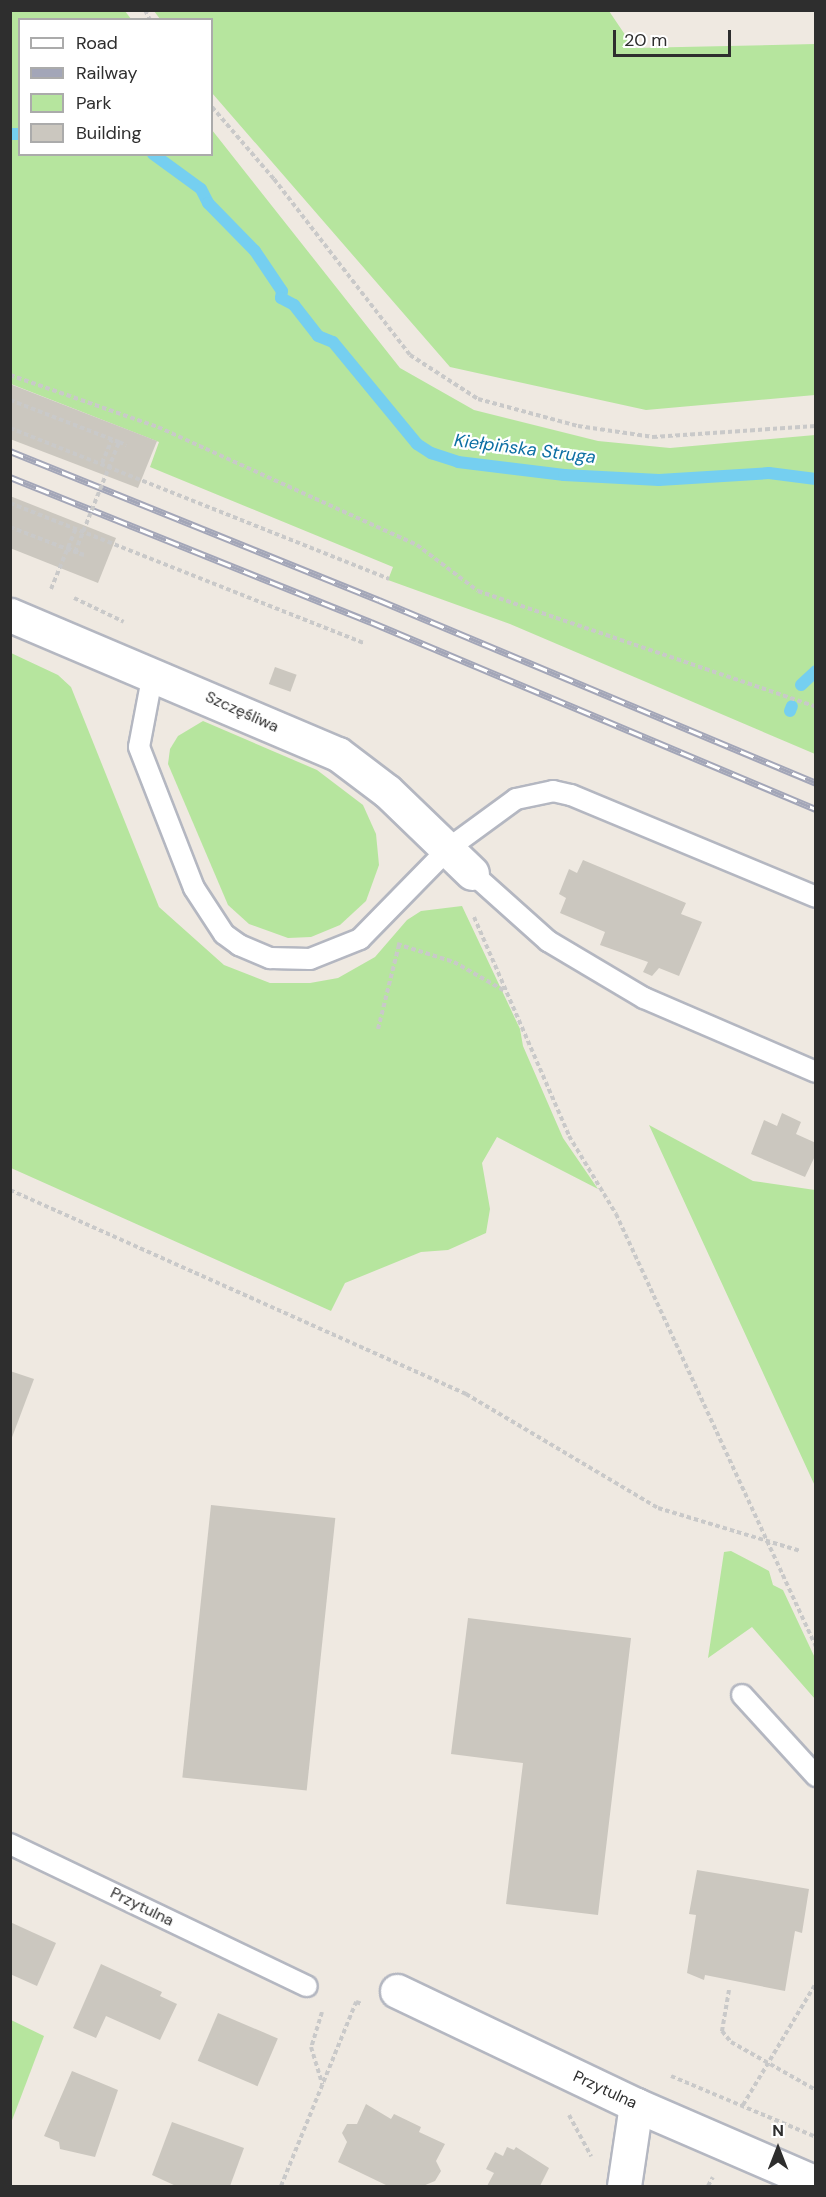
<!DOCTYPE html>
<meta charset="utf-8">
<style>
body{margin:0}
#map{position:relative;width:826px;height:2197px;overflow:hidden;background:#efe9e1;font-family:"DM Sans",sans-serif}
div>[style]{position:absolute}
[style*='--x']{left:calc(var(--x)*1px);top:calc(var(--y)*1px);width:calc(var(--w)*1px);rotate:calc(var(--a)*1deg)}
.green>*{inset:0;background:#b6e59e}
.stream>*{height:12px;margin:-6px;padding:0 6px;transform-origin:6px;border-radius:6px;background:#75cff0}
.building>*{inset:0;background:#cbc7bf;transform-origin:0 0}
.path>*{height:4px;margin-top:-2px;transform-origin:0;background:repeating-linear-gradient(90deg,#c9c9c9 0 4.5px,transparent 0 7.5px)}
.roads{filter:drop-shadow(2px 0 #b4b7c1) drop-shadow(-2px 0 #b4b7c1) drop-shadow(0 2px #b4b7c1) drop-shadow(0 -2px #b4b7c1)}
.lane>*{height:20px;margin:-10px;padding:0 10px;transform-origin:10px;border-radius:10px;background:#fff}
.street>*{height:33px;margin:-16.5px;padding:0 16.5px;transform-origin:16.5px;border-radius:16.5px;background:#fff}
.rail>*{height:7px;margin-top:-3.5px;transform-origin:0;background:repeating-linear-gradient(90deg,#fff 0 14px,#a3a6b8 0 28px);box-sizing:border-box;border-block:2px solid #a3a6b8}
.path-bridge>*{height:4px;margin-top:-2px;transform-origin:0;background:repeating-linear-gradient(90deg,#c9c9c9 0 4.5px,transparent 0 7.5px)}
span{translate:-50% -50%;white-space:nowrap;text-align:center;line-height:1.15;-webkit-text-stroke:4.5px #fff;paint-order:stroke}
.street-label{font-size:16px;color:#2e2e2e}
.water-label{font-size:18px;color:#0d6fa3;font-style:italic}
.frame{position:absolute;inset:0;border:12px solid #2e2e2e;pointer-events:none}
.legend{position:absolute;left:18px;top:18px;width:195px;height:138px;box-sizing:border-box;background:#fff;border:2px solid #ababab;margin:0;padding:8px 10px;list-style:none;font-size:18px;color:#2e2e2e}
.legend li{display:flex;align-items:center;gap:12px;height:30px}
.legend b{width:30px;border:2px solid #ababab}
.north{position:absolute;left:748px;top:2119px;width:60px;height:60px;-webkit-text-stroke:4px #fff;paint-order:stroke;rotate:0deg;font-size:16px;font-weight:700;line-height:24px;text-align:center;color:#2e2e2e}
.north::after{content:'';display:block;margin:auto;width:21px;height:27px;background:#2e2e2e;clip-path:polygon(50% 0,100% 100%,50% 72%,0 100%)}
.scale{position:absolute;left:613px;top:30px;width:118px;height:27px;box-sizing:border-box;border:3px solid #2e2e2e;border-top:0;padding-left:8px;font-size:18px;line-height:21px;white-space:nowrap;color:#2e2e2e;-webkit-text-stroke:4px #fff;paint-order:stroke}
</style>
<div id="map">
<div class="green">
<div style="clip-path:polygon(10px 11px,125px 11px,131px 19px,20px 20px,20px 154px,212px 154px,212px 130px,400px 368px,474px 410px,598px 441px,670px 448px,815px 435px,815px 754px,510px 624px,388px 580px,393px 567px,150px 467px,159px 442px,11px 384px)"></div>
<div style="clip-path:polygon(154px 11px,609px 11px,634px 48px,815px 44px,815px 395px,646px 410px,450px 367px,212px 93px,212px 20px,160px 19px)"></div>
<div style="clip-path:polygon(11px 653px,58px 675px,71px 687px,159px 907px,224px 965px,270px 983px,310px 983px,338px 978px,375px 957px,407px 920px,421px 911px,462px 906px,520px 1029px,523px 1046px,563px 1138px,598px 1189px,497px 1137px,482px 1163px,490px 1209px,486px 1233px,448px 1250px,421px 1252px,345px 1283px,331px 1311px,11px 1168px)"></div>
<div style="clip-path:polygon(203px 721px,317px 770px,363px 805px,376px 834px,379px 865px,366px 901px,340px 925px,311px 937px,288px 938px,249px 924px,228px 905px,168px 764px,170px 749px,178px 736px)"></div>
<div style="clip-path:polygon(649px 1125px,753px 1181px,815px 1190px,815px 1486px)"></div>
<div style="clip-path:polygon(731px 1551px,769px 1571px,773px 1585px,783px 1590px,815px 1658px,815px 1699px,752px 1627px,708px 1658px,724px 1552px)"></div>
<div style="clip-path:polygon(11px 2020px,44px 2036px,11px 2123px)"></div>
</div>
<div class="stream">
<div style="--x:10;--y:134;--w:10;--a:0"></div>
<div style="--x:153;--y:154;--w:59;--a:36.1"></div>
<div style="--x:201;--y:189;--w:16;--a:63"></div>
<div style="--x:208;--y:203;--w:67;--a:45.6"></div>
<div style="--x:255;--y:251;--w:48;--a:56"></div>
<div style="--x:282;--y:291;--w:7;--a:98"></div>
<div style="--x:281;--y:298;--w:15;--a:28"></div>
<div style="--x:294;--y:305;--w:39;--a:52"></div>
<div style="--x:318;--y:336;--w:16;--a:22"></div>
<div style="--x:333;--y:342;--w:132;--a:50.5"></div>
<div style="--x:417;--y:444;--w:17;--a:33"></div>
<div style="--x:431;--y:453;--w:28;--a:18"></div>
<div style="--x:458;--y:462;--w:107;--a:7"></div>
<div style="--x:564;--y:475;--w:95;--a:3"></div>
<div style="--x:659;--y:480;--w:110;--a:-3.6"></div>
<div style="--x:769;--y:473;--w:47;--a:7.3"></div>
<div style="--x:801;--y:685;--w:21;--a:-43"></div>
<div style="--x:790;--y:711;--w:5;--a:-68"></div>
</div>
<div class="building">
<div style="clip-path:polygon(10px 384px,157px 441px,138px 488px,10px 439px)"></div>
<div style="clip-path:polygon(10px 496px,116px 538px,98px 583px,10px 548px)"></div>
<div style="left:275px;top:667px;width:23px;height:18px;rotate:20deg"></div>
<div style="clip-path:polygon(583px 860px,686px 903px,681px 914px,702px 922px,679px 976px,659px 968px,652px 976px,643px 972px,648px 962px,600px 945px,605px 932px,560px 913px,566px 898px,559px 894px,569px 869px,577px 873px)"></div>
<div style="clip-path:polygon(782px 1113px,801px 1122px,796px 1134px,816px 1143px,816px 1154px,805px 1177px,751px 1154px,764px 1120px,777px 1126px)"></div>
<div style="clip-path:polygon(10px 1371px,34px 1379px,11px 1440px,10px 1440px)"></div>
<div style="left:211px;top:1505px;width:125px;height:274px;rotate:6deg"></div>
<div style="clip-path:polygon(468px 1618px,631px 1638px,598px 1915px,506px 1904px,523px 1763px,451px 1754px)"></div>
<div style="clip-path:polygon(697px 1870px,809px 1889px,802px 1933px,795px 1931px,785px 1991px,705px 1975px,704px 1980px,687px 1973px,696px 1915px,689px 1914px)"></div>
<div style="clip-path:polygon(10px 1922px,56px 1943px,37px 1986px,10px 1974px)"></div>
<div style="clip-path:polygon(101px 1964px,162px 1992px,160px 1996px,177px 2004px,160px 2040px,106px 2016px,96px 2038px,73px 2028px)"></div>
<div style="left:218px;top:2013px;width:65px;height:52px;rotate:23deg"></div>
<div style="clip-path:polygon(72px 2071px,118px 2090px,95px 2157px,60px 2149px,59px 2142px,44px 2136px)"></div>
<div style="clip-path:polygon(366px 2104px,391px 2119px,394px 2114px,421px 2127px,419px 2132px,445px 2144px,436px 2161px,441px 2171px,435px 2181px,423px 2186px,388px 2186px,338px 2162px,347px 2142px,342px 2133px,347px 2124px,357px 2124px)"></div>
<div style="clip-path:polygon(172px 2122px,244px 2148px,230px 2186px,176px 2186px,152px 2175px)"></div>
<div style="clip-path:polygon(507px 2147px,514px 2150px,516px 2147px,549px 2168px,540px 2186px,487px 2186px,494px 2173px,486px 2169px,495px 2152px,503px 2156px)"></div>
</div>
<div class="path">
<div style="--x:145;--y:10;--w:11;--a:63"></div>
<div style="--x:212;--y:107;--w:95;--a:49.3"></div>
<div style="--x:274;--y:179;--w:222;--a:52.3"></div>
<div style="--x:410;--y:355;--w:81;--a:32.9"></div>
<div style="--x:478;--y:399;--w:104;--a:15.1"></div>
<div style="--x:578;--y:426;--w:76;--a:8.3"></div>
<div style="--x:653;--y:437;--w:163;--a:-3.9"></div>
<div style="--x:10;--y:375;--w:157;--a:19.4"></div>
<div style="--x:158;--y:427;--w:285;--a:24.5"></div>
<div style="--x:417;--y:545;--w:76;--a:37"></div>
<div style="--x:478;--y:591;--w:357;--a:18.9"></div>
<div style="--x:10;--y:400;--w:117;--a:21.1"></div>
<div style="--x:10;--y:428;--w:408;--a:21.7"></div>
<div style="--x:102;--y:463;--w:25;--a:-67"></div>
<div style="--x:10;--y:503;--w:380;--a:21.6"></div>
<div style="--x:67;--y:548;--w:18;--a:22"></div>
<div style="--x:51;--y:589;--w:66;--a:-67.7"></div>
<div style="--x:74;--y:598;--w:55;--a:25.6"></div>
<div style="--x:474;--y:917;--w:239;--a:66.5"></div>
<div style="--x:569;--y:1136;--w:91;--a:58.9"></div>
<div style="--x:616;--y:1214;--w:477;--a:65.2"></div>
<div style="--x:397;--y:944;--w:60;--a:17.5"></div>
<div style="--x:454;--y:962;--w:59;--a:29.6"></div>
<div style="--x:378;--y:1029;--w:87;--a:-76"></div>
<div style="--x:10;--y:1190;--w:500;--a:24.1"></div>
<div style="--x:466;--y:1394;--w:223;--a:30.7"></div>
<div style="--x:658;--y:1508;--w:148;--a:16.8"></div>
<div style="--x:729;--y:1990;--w:42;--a:99.7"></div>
<div style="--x:722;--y:2031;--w:14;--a:51"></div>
<div style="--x:731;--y:2042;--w:98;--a:29.5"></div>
<div style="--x:322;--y:2012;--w:37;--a:107"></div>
<div style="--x:311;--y:2047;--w:39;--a:73"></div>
<div style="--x:671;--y:2076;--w:157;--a:22.8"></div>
<div style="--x:743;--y:2105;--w:142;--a:-59.1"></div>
<div style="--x:569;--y:2115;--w:47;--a:61.8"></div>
<div style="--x:281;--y:2186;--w:199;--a:-67.8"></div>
<div style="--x:356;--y:2002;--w:6;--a:18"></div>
<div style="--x:708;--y:2186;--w:10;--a:-61"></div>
</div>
<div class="roads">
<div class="lane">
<div style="--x:153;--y:673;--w:75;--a:100.7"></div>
<div style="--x:139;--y:747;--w:151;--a:68.7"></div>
<div style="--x:194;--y:888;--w:55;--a:56.9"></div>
<div style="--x:224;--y:934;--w:19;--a:36"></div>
<div style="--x:239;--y:945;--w:34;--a:23"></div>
<div style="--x:270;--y:958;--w:40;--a:1.4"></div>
<div style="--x:310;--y:959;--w:54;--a:-21.8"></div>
<div style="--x:360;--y:939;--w:127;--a:-45.6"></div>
<div style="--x:449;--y:848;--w:83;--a:-36.2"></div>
<div style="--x:516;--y:799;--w:38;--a:-12"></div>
<div style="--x:553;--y:791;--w:18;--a:13"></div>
<div style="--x:571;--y:795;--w:265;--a:22.6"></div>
<div style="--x:472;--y:873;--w:102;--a:41.8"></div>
<div style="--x:548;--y:941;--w:112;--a:30.7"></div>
<div style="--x:644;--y:998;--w:187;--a:23.3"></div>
<div style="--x:742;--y:1695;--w:110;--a:47.6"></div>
<div style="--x:10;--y:1844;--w:329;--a:25.6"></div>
</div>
<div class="street">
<div style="--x:10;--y:615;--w:356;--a:23"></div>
<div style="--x:338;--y:754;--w:61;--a:37.1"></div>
<div style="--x:387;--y:791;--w:118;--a:44"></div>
<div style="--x:397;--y:1991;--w:265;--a:25.5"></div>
<div style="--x:636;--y:2105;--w:196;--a:23.4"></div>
<div style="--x:624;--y:2186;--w:82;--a:-81.6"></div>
</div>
</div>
<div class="rail">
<div style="--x:10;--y:451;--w:398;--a:22"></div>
<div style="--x:379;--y:600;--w:474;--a:22.7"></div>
<div style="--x:10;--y:477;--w:389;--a:21.9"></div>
<div style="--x:371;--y:622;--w:483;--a:22.8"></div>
</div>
<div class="path-bridge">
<div style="--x:10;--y:527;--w:70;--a:21"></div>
<div style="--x:84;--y:555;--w:9;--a:-162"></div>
<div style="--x:75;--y:552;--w:118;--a:-68.2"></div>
<div style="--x:119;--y:442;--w:8;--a:23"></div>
</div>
<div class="street-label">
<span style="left:242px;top:712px;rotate:24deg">Szczęśliwa</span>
<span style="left:142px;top:1907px;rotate:26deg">Przytulna</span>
<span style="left:605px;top:2090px;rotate:25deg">Przytulna</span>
</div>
<div class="water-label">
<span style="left:525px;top:449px;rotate:7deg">Kiełpińska Struga</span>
</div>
<div class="frame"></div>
<ul class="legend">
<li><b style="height:8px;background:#fff"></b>Road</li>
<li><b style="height:8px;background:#a3a6b8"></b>Railway</li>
<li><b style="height:16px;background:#b6e59e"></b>Park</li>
<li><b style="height:16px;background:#cbc7bf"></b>Building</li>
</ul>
<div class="north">N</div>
<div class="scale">20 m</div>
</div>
